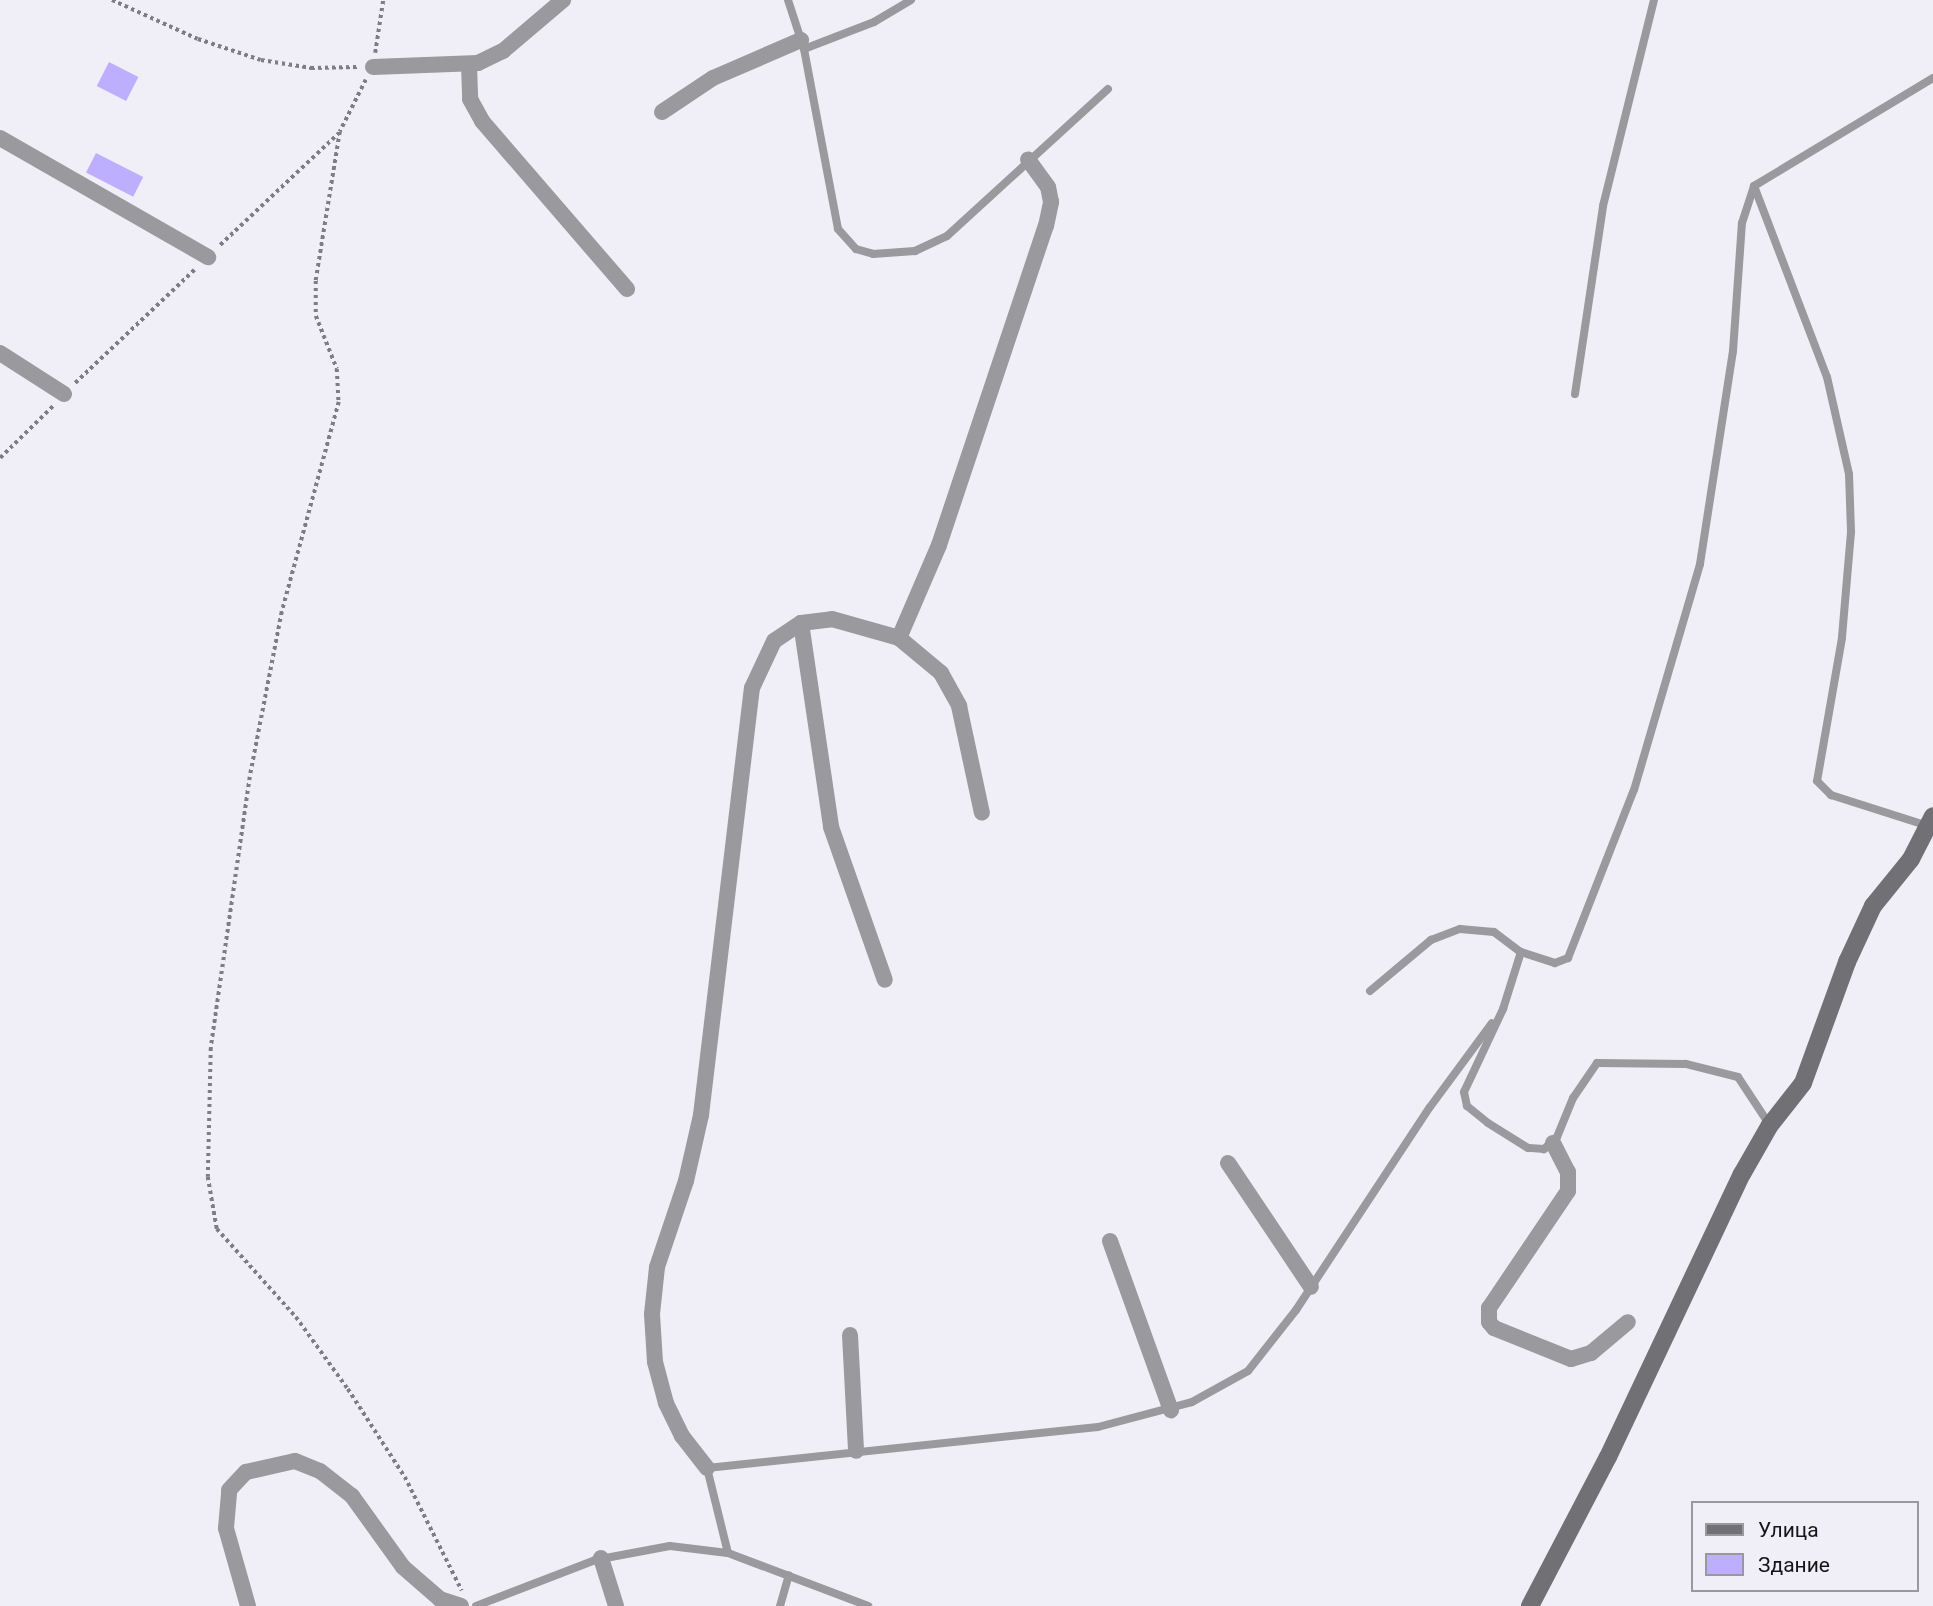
<!DOCTYPE html>
<meta charset="utf-8">
<style>
body{margin:0}
#map{position:relative;width:1933px;height:1606px;overflow:hidden;background:#f0eff8;font-family:Roboto,sans-serif}
div>[style]{position:absolute}
[style*='--x']{left:calc(var(--x)*1px);top:calc(var(--y)*1px);width:calc(var(--w)*1px);rotate:calc(var(--a)*1deg)}
.building>*{inset:0;background:#beaffe;transform-origin:0 0}
.path>*{height:3.5px;margin-top:-1.75px;transform-origin:0;background:repeating-linear-gradient(90deg,#7d7d83 0 3.5px,transparent 0 7px)}
.lane>*{height:8px;margin:-4px;padding:0 4px;transform-origin:4px;border-radius:4px;background:#9a999d}
.street>*{height:16px;margin:-8px;padding:0 8px;transform-origin:8px;border-radius:8px;background:#9a999d}
.secondary>*{height:18px;margin:-9px;padding:0 9px;transform-origin:9px;border-radius:9px;background:#707075}
span{translate:-50% -50%;white-space:nowrap;text-align:center;line-height:1.15;-webkit-text-stroke:7px #f0eff8;paint-order:stroke}
.legend{position:absolute;left:1691px;top:1501px;width:228px;height:91px;box-sizing:border-box;background:#f0eff8;border:2px solid #98989e;margin:0;padding:9px 12px;list-style:none;font-size:21px;color:#151518}
.legend li{display:flex;align-items:center;gap:14px;height:35px}
.legend b{width:35px;border:2px solid #98989e}
</style>
<div id="map">
<div class="building">
<div style="left:109px;top:62px;width:33px;height:27px;rotate:27deg"></div>
<div style="left:96px;top:153px;width:53px;height:22px;rotate:27deg"></div>
</div>
<div class="path">
<div style="--x:112;--y:0;--w:94;--a:24.4"></div>
<div style="--x:198;--y:39;--w:66;--a:18.4"></div>
<div style="--x:261;--y:60;--w:51;--a:9.1"></div>
<div style="--x:311;--y:68;--w:46;--a:-1.2"></div>
<div style="--x:375;--y:53;--w:54;--a:-81.4"></div>
<div style="--x:366;--y:80;--w:58;--a:116.6"></div>
<div style="--x:340;--y:132;--w:151;--a:99.2"></div>
<div style="--x:316;--y:281;--w:35;--a:90"></div>
<div style="--x:316;--y:316;--w:57;--a:68.4"></div>
<div style="--x:337;--y:369;--w:33;--a:87"></div>
<div style="--x:339;--y:402;--w:218;--a:105.2"></div>
<div style="--x:282;--y:612;--w:168;--a:101"></div>
<div style="--x:250;--y:777;--w:274;--a:98.2"></div>
<div style="--x:211;--y:1048;--w:129;--a:91.3"></div>
<div style="--x:208;--y:1177;--w:53;--a:80.2"></div>
<div style="--x:217;--y:1229;--w:118;--a:48.1"></div>
<div style="--x:296;--y:1317;--w:89;--a:54.2"></div>
<div style="--x:348;--y:1389;--w:105;--a:57.1"></div>
<div style="--x:405;--y:1477;--w:127;--a:63.4"></div>
<div style="--x:220;--y:245;--w:163;--a:-43.3"></div>
<div style="--x:75;--y:383;--w:167;--a:-43.5"></div>
<div style="--x:0;--y:458;--w:74;--a:-44.5"></div>
</div>
<div class="lane">
<div style="--x:788;--y:0;--w:52;--a:71.9"></div>
<div style="--x:804;--y:49;--w:183;--a:79.3"></div>
<div style="--x:838;--y:229;--w:27;--a:48"></div>
<div style="--x:856;--y:249;--w:18;--a:16"></div>
<div style="--x:873;--y:254;--w:42;--a:-4.1"></div>
<div style="--x:915;--y:251;--w:35;--a:-25"></div>
<div style="--x:947;--y:236;--w:218;--a:-42.4"></div>
<div style="--x:804;--y:49;--w:75;--a:-21.1"></div>
<div style="--x:874;--y:22;--w:43;--a:-30.7"></div>
<div style="--x:1754;--y:186;--w:204;--a:69.1"></div>
<div style="--x:1827;--y:377;--w:99;--a:77.2"></div>
<div style="--x:1849;--y:474;--w:58;--a:88"></div>
<div style="--x:1851;--y:532;--w:106;--a:94.9"></div>
<div style="--x:1842;--y:638;--w:145;--a:99.9"></div>
<div style="--x:1817;--y:781;--w:20;--a:45"></div>
<div style="--x:1831;--y:795;--w:102;--a:17.7"></div>
<div style="--x:1575;--y:394;--w:190;--a:-81.5"></div>
<div style="--x:1603;--y:206;--w:212;--a:-76.1"></div>
<div style="--x:1370;--y:991;--w:80;--a:-39.9"></div>
<div style="--x:1431;--y:940;--w:31;--a:-21"></div>
<div style="--x:1460;--y:929;--w:34;--a:5"></div>
<div style="--x:1494;--y:932;--w:34;--a:37"></div>
<div style="--x:1769;--y:1124;--w:56;--a:-123.4"></div>
<div style="--x:1738;--y:1077;--w:54;--a:-166"></div>
<div style="--x:1686;--y:1064;--w:89;--a:-179.4"></div>
<div style="--x:1597;--y:1063;--w:42;--a:124.4"></div>
<div style="--x:1573;--y:1098;--w:42;--a:112.3"></div>
<div style="--x:1557;--y:1137;--w:18;--a:137"></div>
<div style="--x:1544;--y:1149;--w:16;--a:-176"></div>
<div style="--x:1528;--y:1148;--w:47;--a:-148"></div>
<div style="--x:1488;--y:1123;--w:27;--a:-141"></div>
<div style="--x:1467;--y:1106;--w:14;--a:-102"></div>
<div style="--x:1464;--y:1092;--w:92;--a:-64.8"></div>
<div style="--x:1503;--y:1009;--w:60;--a:-72.5"></div>
<div style="--x:1521;--y:952;--w:36;--a:18"></div>
<div style="--x:1555;--y:963;--w:14;--a:-21"></div>
<div style="--x:1568;--y:958;--w:180;--a:-68.6"></div>
<div style="--x:1634;--y:790;--w:235;--a:-73.7"></div>
<div style="--x:1700;--y:564;--w:216;--a:-81.2"></div>
<div style="--x:1733;--y:351;--w:128;--a:-86"></div>
<div style="--x:1742;--y:223;--w:39;--a:-72"></div>
<div style="--x:1754;--y:186;--w:209;--a:-31.1"></div>
<div style="--x:728;--y:1553;--w:88;--a:-103.9"></div>
<div style="--x:707;--y:1468;--w:393;--a:-6"></div>
<div style="--x:1098;--y:1427;--w:97;--a:-14.9"></div>
<div style="--x:1192;--y:1402;--w:64;--a:-29"></div>
<div style="--x:1248;--y:1371;--w:78;--a:-51.8"></div>
<div style="--x:1296;--y:1310;--w:243;--a:-56.6"></div>
<div style="--x:1430;--y:1107;--w:104;--a:-53.6"></div>
<div style="--x:476;--y:1606;--w:128;--a:-21.1"></div>
<div style="--x:595;--y:1560;--w:76;--a:-10.6"></div>
<div style="--x:670;--y:1546;--w:58;--a:6.9"></div>
<div style="--x:728;--y:1553;--w:150;--a:20.7"></div>
<div style="--x:780;--y:1606;--w:32;--a:-74"></div>
</div>
<div class="street">
<div style="--x:469;--y:65;--w:34;--a:88"></div>
<div style="--x:470;--y:99;--w:25;--a:61"></div>
<div style="--x:482;--y:121;--w:222;--a:49.2"></div>
<div style="--x:373;--y:67;--w:105;--a:-2.2"></div>
<div style="--x:478;--y:63;--w:28;--a:-26"></div>
<div style="--x:503;--y:51;--w:79;--a:-40.4"></div>
<div style="--x:662;--y:112;--w:61;--a:-33.7"></div>
<div style="--x:713;--y:78;--w:96;--a:-23.4"></div>
<div style="--x:0;--y:138;--w:240;--a:29.8"></div>
<div style="--x:0;--y:353;--w:76;--a:32.6"></div>
<div style="--x:801;--y:623;--w:206;--a:81.6"></div>
<div style="--x:831;--y:827;--w:162;--a:70.6"></div>
<div style="--x:899;--y:638;--w:55;--a:39.8"></div>
<div style="--x:941;--y:673;--w:38;--a:61"></div>
<div style="--x:959;--y:706;--w:109;--a:77.9"></div>
<div style="--x:1553;--y:1143;--w:33;--a:63"></div>
<div style="--x:1568;--y:1172;--w:19;--a:90"></div>
<div style="--x:1568;--y:1191;--w:141;--a:124"></div>
<div style="--x:1489;--y:1308;--w:14;--a:90"></div>
<div style="--x:1489;--y:1322;--w:8;--a:50"></div>
<div style="--x:1494;--y:1328;--w:83;--a:21.9"></div>
<div style="--x:1571;--y:1359;--w:21;--a:-17"></div>
<div style="--x:1591;--y:1353;--w:48;--a:-40"></div>
<div style="--x:1228;--y:1163;--w:149;--a:56.2"></div>
<div style="--x:1110;--y:1241;--w:180;--a:70.2"></div>
<div style="--x:850;--y:1335;--w:116;--a:87"></div>
<div style="--x:707;--y:1468;--w:41;--a:-128"></div>
<div style="--x:682;--y:1436;--w:37;--a:-116"></div>
<div style="--x:666;--y:1403;--w:42;--a:-105"></div>
<div style="--x:655;--y:1362;--w:48;--a:-93.6"></div>
<div style="--x:652;--y:1314;--w:47;--a:-83.9"></div>
<div style="--x:657;--y:1267;--w:91;--a:-71.4"></div>
<div style="--x:686;--y:1181;--w:68;--a:-77.2"></div>
<div style="--x:701;--y:1115;--w:430;--a:-83.2"></div>
<div style="--x:752;--y:688;--w:52;--a:-64.9"></div>
<div style="--x:774;--y:641;--w:32;--a:-34"></div>
<div style="--x:801;--y:623;--w:31;--a:-7"></div>
<div style="--x:832;--y:619;--w:70;--a:15.8"></div>
<div style="--x:899;--y:638;--w:101;--a:-66.7"></div>
<div style="--x:939;--y:545;--w:336;--a:-71.5"></div>
<div style="--x:1046;--y:226;--w:25;--a:-78"></div>
<div style="--x:1051;--y:202;--w:15;--a:-101"></div>
<div style="--x:1048;--y:187;--w:34;--a:-126"></div>
<div style="--x:601;--y:1558;--w:50;--a:72.6"></div>
<div style="--x:248;--y:1606;--w:81;--a:-105.8"></div>
<div style="--x:226;--y:1528;--w:38;--a:-85"></div>
<div style="--x:229;--y:1490;--w:25;--a:-47"></div>
<div style="--x:246;--y:1472;--w:50;--a:-12.7"></div>
<div style="--x:295;--y:1461;--w:27;--a:22"></div>
<div style="--x:320;--y:1471;--w:41;--a:38"></div>
<div style="--x:352;--y:1496;--w:87;--a:54.3"></div>
<div style="--x:403;--y:1567;--w:49;--a:40.9"></div>
<div style="--x:440;--y:1599;--w:22;--a:18"></div>
</div>
<div class="secondary">
<div style="--x:1530;--y:1606;--w:168;--a:-62.4"></div>
<div style="--x:1608;--y:1457;--w:313;--a:-64.7"></div>
<div style="--x:1742;--y:1174;--w:56;--a:-60.3"></div>
<div style="--x:1770;--y:1125;--w:53;--a:-51.8"></div>
<div style="--x:1803;--y:1083;--w:129;--a:-70"></div>
<div style="--x:1847;--y:962;--w:62;--a:-65.1"></div>
<div style="--x:1873;--y:906;--w:60;--a:-51"></div>
<div style="--x:1911;--y:859;--w:48;--a:-62.9"></div>
</div>
<ul class="legend">
<li><b style="height:9px;background:#707075"></b>Улица</li>
<li><b style="height:19px;background:#beaffe"></b>Здание</li>
</ul>
</div>
